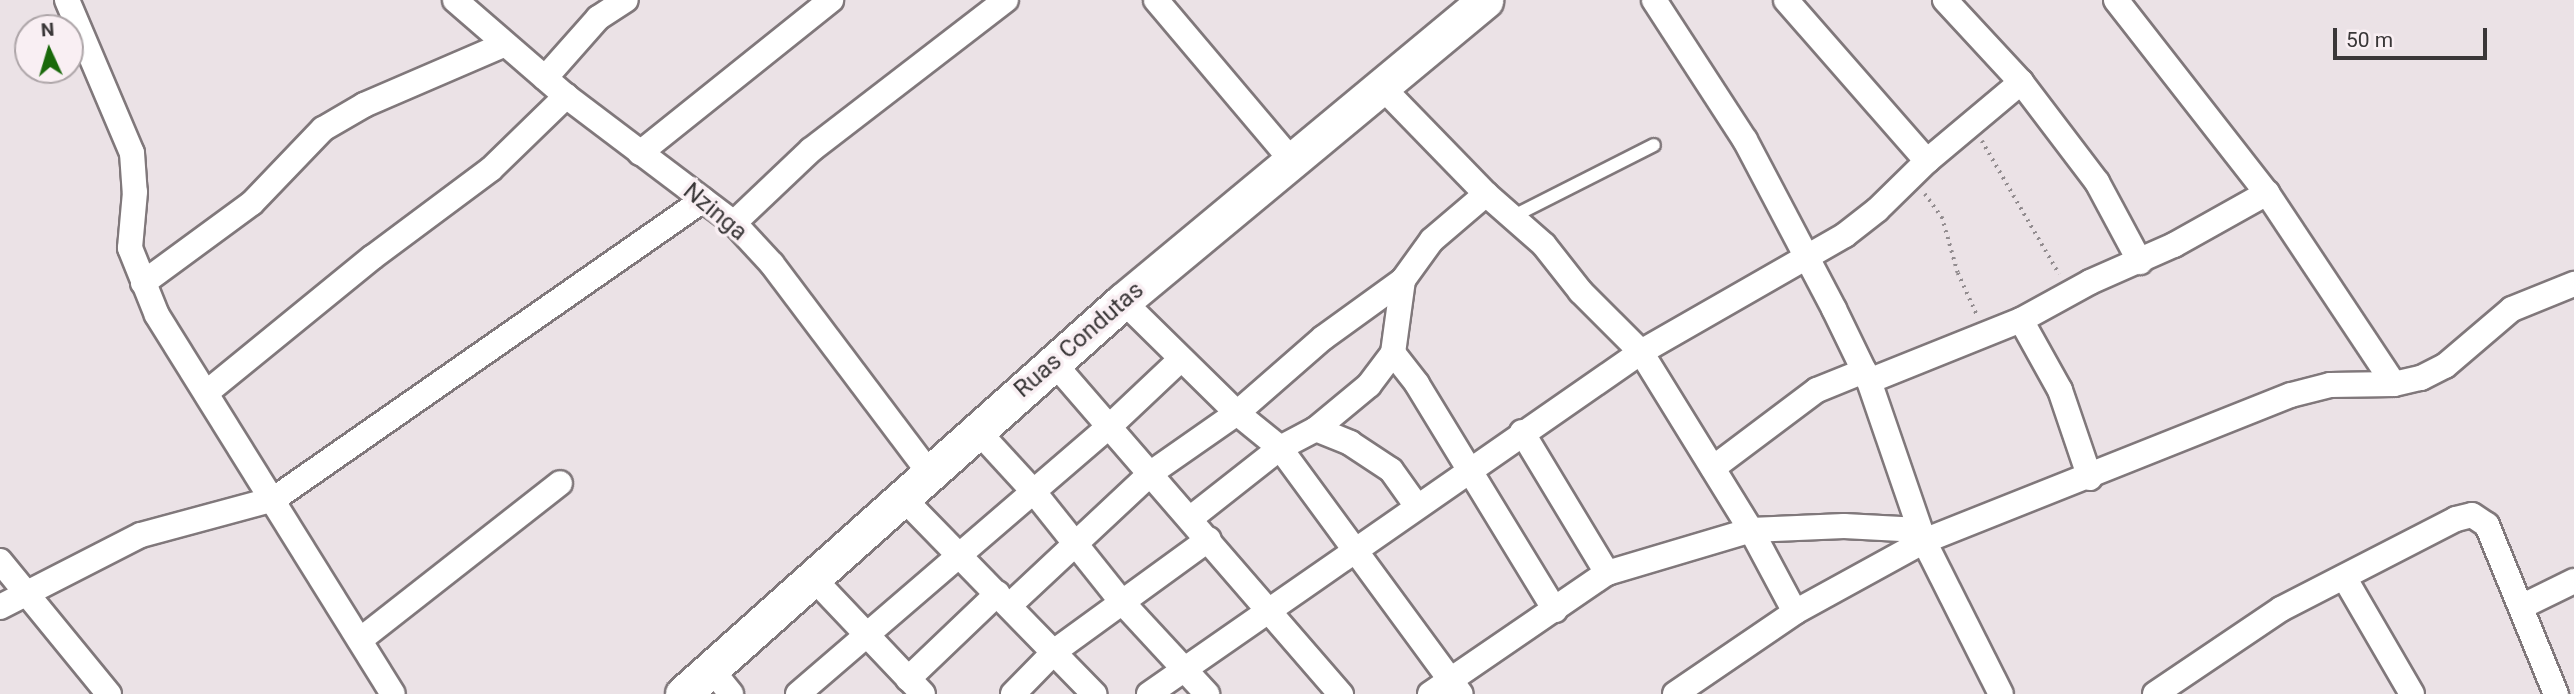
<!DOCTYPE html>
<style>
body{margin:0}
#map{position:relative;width:2574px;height:694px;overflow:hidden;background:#ebe2e6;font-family:Roboto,sans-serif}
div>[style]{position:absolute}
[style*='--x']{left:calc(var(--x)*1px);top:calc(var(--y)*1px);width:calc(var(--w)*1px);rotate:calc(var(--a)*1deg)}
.path>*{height:3.5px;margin-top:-1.75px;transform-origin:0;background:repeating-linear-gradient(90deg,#928c8f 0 2px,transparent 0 7px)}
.roads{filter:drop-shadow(2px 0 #80787b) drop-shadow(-2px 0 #80787b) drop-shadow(0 2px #80787b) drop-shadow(0 -2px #80787b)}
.lane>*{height:12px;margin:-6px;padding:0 6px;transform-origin:6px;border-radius:6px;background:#fff}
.street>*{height:24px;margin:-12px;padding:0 12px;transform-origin:12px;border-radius:12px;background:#fff}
.secondary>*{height:35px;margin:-17.5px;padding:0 17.5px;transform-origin:17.5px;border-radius:17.5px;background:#fff}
span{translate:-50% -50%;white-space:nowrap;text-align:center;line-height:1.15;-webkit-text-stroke:7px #f9eff3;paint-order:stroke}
.street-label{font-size:24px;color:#3a3738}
.north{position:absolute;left:14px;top:14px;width:70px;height:70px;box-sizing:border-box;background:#f9eff3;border:2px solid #ada5a8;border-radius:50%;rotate:356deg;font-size:19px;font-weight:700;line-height:28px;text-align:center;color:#3a3738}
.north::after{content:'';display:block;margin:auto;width:24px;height:32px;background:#19690a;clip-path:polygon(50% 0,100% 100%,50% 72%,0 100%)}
.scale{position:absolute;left:2333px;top:28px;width:154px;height:32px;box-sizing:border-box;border:4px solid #3a3738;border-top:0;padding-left:9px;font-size:21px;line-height:24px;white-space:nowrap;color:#3a3738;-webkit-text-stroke:5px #f9eff3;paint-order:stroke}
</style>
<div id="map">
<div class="path">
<div style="--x:1982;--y:141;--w:154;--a:59.9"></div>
<div style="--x:1925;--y:194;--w:29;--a:54"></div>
<div style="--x:1942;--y:217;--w:58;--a:74.1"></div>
<div style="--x:1958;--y:273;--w:46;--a:65.7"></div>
</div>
<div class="roads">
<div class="lane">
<div style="--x:1512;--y:217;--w:159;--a:-26.9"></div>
</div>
<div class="street">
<div style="--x:67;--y:0;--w:166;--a:67"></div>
<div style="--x:132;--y:153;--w:39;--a:86"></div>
<div style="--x:135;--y:192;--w:56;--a:95.1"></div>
<div style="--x:130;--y:248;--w:72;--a:68.1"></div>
<div style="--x:157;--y:315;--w:446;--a:58.1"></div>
<div style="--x:455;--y:0;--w:147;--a:40.9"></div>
<div style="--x:566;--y:96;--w:211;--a:37.1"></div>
<div style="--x:734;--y:223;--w:56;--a:47.2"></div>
<div style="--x:772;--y:264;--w:259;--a:53"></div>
<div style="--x:1156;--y:0;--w:212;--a:49.8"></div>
<div style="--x:1654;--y:0;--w:167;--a:57"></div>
<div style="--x:1745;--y:140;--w:191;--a:62.2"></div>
<div style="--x:1834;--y:309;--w:80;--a:64.1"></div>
<div style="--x:1869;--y:381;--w:169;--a:71"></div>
<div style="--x:1924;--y:541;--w:171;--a:63.3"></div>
<div style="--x:1786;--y:0;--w:214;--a:48.8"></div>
<div style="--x:2116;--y:0;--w:245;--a:52"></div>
<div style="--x:2267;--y:193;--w:229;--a:56.4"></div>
<div style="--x:545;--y:78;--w:80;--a:-48.5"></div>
<div style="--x:598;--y:18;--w:33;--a:-33"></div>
<div style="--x:2021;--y:82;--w:126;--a:52.8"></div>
<div style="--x:2097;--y:182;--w:91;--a:61.7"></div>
<div style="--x:1381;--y:86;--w:151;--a:45.8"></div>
<div style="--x:1486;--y:194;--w:77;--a:41.3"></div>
<div style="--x:1544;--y:245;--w:60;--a:51.8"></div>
<div style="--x:1581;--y:292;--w:85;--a:45"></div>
<div style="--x:1641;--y:352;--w:209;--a:58.3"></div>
<div style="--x:1751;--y:530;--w:93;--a:-2.5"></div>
<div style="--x:1844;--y:526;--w:76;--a:3"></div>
<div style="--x:640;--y:153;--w:245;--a:-38.7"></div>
<div style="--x:734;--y:223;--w:106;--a:-43.5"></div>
<div style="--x:811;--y:150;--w:246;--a:-37.6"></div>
<div style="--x:143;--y:283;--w:135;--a:-36.3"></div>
<div style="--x:252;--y:203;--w:103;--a:-46.2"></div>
<div style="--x:323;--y:129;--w:48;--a:-30.3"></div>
<div style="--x:364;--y:105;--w:151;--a:-23.3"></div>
<div style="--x:1123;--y:301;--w:160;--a:44.5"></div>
<div style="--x:1237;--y:413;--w:114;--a:-41.1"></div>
<div style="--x:1323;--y:338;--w:99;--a:-35.9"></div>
<div style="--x:1403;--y:280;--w:49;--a:-54.1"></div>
<div style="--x:1432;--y:240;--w:71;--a:-40.4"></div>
<div style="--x:2021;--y:320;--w:80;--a:60.9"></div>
<div style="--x:2060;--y:390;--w:93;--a:71.2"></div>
<div style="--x:1393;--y:353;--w:39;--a:52"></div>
<div style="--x:1417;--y:384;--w:265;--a:58.6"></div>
<div style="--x:1053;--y:362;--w:440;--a:49.1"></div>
<div style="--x:1869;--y:381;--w:164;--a:-21.9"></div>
<div style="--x:2021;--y:320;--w:79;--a:-28.8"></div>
<div style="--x:2090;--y:282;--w:92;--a:-23.8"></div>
<div style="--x:2174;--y:245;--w:107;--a:-29.2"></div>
<div style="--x:206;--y:393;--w:215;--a:-39.2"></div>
<div style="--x:373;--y:257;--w:147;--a:-36.7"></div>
<div style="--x:491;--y:169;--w:105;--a:-44.2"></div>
<div style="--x:976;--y:429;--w:86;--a:47.4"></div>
<div style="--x:1034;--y:492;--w:139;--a:51.4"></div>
<div style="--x:1121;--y:601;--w:127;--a:47.2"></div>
<div style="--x:1316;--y:429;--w:69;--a:-39.7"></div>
<div style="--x:1369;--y:385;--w:40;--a:-53"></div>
<div style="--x:1393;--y:353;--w:74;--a:-82.2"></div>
<div style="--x:1522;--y:432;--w:165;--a:58.9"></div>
<div style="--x:1713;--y:468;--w:130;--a:-36.9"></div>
<div style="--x:1817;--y:390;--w:51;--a:-22"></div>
<div style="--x:901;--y:496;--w:277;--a:45.7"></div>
<div style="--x:1191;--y:518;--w:113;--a:-38.2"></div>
<div style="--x:1280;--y:448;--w:305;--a:53.7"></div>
<div style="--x:0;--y:561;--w:172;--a:50.7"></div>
<div style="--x:812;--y:577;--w:161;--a:46.5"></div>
<div style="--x:2344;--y:577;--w:135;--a:59.8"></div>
<div style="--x:1010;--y:605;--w:193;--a:-43.1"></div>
<div style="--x:1151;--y:473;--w:105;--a:-34.9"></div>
<div style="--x:1237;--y:413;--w:55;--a:39.1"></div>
<div style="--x:1280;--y:448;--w:41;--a:-27.8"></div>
<div style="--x:1316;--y:429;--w:37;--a:22"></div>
<div style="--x:1350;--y:443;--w:49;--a:33.4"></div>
<div style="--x:1391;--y:470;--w:43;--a:54.5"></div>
<div style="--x:2523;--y:606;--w:57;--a:-26.1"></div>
<div style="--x:0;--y:607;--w:158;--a:-27.1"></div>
<div style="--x:141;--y:535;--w:138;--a:-15.1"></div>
<div style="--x:274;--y:499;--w:523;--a:-34.88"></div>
<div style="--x:360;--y:640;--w:254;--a:-38.1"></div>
<div style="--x:711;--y:669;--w:32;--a:51"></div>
<div style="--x:908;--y:679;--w:124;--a:-43.7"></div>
<div style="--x:798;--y:694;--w:411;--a:-40.7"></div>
<div style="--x:1110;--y:426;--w:95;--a:-43.3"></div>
<div style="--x:1013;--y:694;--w:60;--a:-45.7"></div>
<div style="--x:1055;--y:651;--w:190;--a:-36"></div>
<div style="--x:1149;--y:694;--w:599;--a:-34.8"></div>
<div style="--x:1641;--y:352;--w:235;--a:-29.8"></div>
<div style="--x:1845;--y:235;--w:41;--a:-38"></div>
<div style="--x:1877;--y:210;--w:70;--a:-44.4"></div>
<div style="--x:1927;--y:161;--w:123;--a:-40"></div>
<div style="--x:2021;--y:82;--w:112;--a:-132.8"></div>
<div style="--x:1430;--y:694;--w:214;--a:-34.4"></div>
<div style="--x:1607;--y:573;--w:150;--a:-16.6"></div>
<div style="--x:1751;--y:530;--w:93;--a:61.8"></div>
<div style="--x:1675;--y:694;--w:145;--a:-34.3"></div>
<div style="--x:1795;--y:612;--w:147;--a:-28.8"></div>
<div style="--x:1924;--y:541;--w:395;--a:-21.7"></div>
<div style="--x:2291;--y:395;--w:40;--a:-14.4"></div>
<div style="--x:2330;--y:385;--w:64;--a:-0.9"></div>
<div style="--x:2394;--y:384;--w:28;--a:-13"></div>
<div style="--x:2421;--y:378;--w:27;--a:-27"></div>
<div style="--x:2445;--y:366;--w:88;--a:-40.4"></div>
<div style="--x:2512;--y:309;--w:67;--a:-22"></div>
<div style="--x:2155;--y:694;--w:152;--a:-34"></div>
<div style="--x:2281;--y:609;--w:197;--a:-27.2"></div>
<div style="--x:2456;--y:519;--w:16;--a:-14"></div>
<div style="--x:2472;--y:515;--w:18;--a:34"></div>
<div style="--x:2487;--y:525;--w:183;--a:67.8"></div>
</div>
<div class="secondary">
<div style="--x:683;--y:694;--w:590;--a:-41.77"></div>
<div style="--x:1123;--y:301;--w:471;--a:-39.7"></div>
</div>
</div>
<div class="street-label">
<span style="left:715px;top:212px;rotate:40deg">Nzinga</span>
<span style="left:1079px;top:340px;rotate:-41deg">Ruas Condutas</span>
</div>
<div class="north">N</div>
<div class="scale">50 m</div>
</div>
